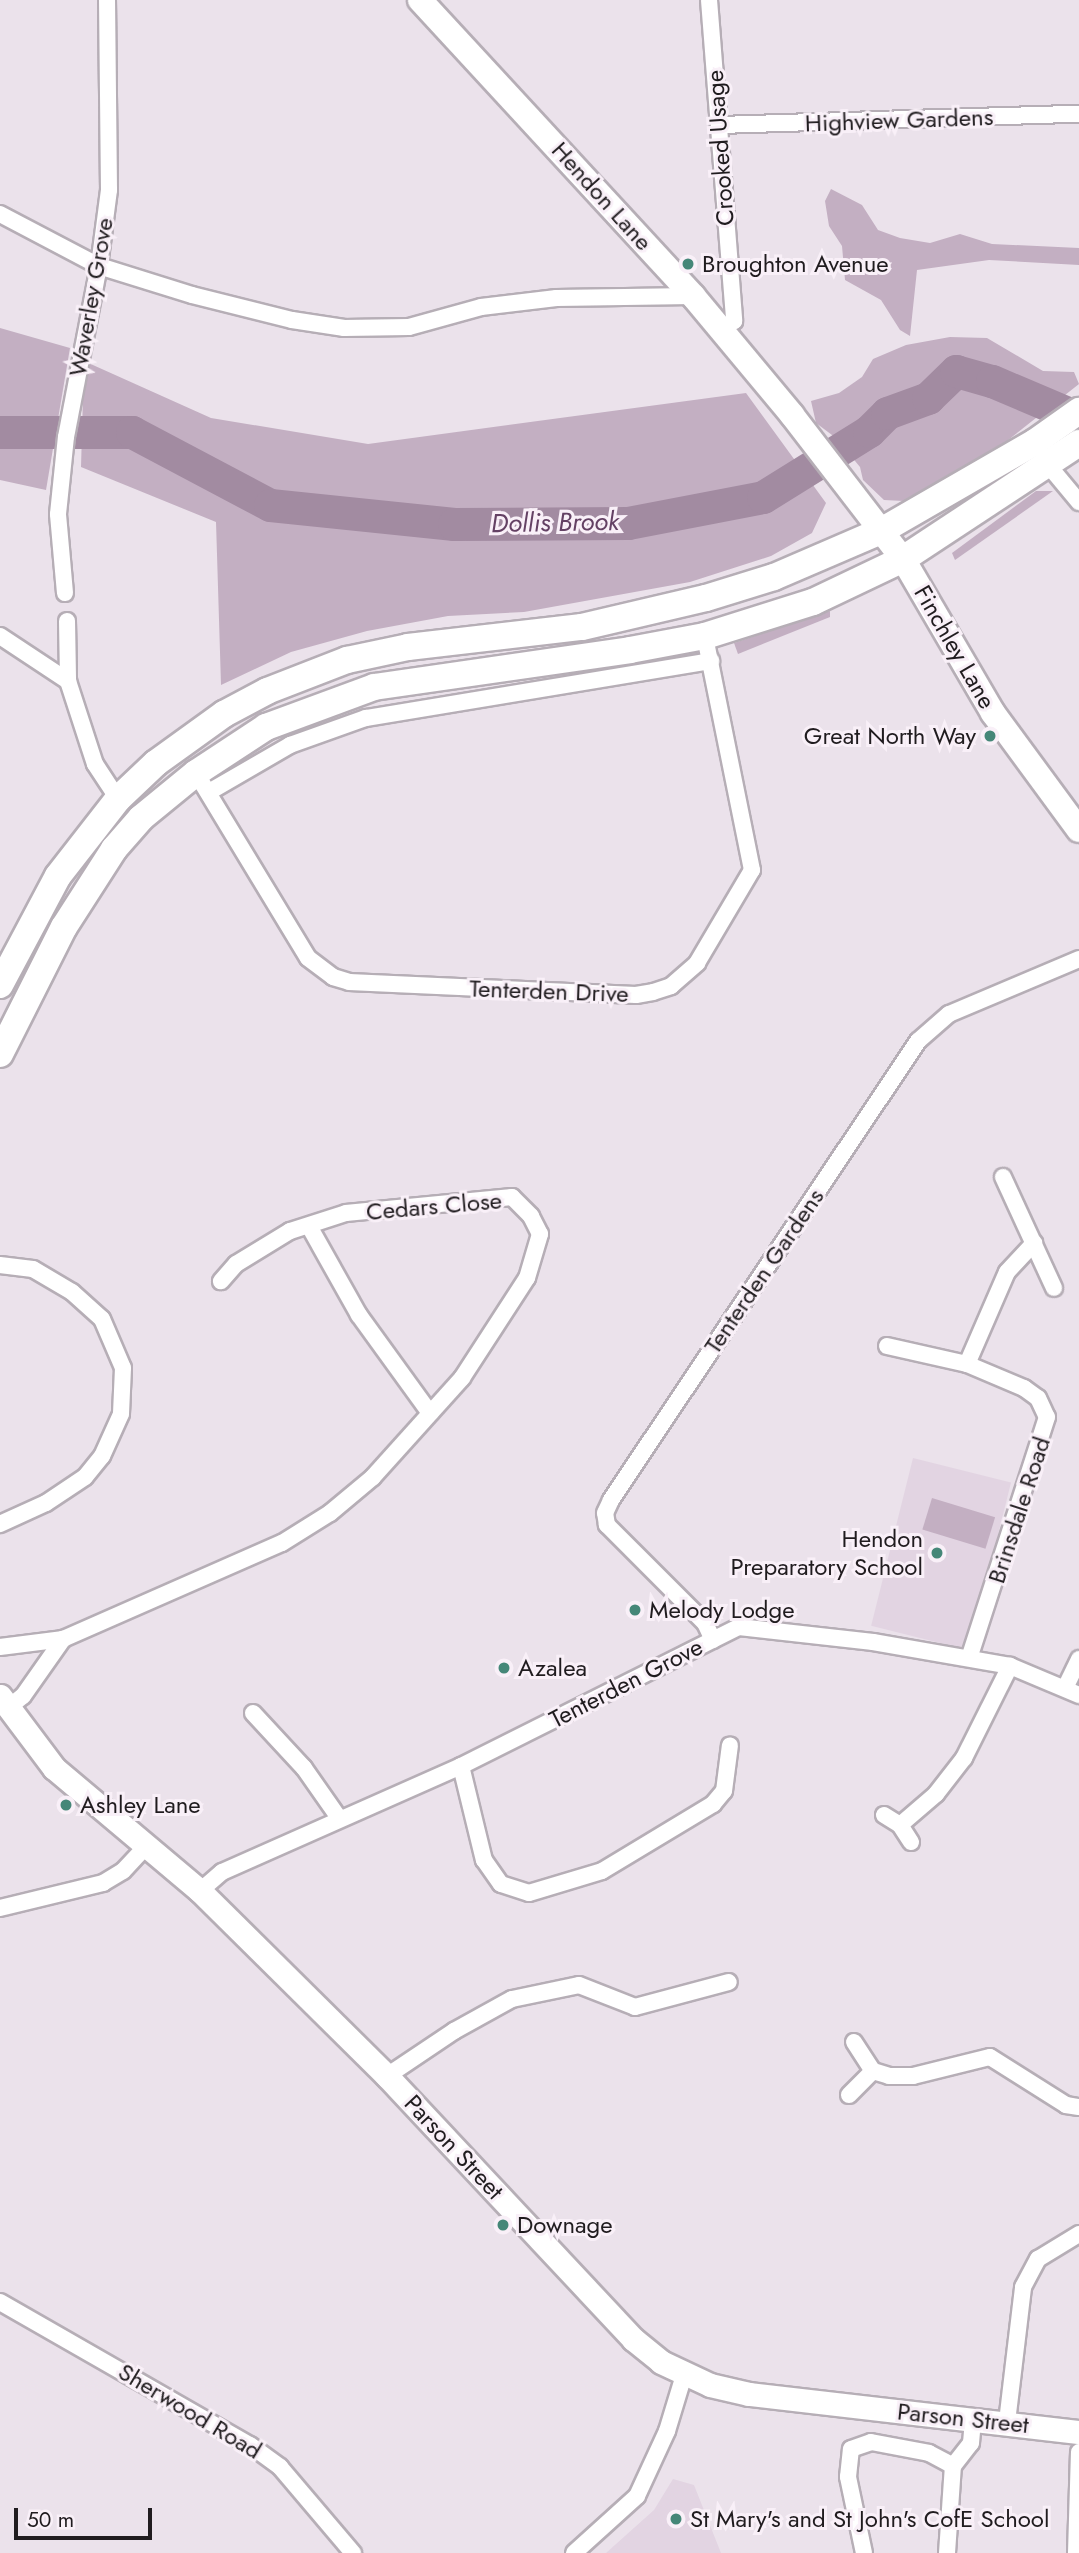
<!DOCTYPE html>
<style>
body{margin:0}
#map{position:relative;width:1079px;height:2553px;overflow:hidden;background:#ebe2eb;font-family:Jost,sans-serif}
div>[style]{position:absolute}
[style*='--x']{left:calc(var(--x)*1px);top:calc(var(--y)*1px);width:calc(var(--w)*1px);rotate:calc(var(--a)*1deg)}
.built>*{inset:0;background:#e2d4e2;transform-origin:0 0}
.green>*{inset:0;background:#c3afc2;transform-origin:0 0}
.river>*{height:33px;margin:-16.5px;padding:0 16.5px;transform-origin:16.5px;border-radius:16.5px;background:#a28ba1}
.roads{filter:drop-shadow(2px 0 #b6aeb6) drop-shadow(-2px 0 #b6aeb6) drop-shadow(0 2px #b6aeb6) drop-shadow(0 -2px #b6aeb6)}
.minor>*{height:16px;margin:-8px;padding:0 8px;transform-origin:8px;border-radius:8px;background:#fff}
.secondary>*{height:23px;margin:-11.5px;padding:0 11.5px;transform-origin:11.5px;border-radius:11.5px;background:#fff}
.primary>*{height:24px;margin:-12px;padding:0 12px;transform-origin:12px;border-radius:12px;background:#fff}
.trunk>*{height:26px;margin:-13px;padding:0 13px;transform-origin:13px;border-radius:13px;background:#fff}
.dots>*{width:19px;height:19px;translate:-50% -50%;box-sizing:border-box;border:4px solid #f9f0f8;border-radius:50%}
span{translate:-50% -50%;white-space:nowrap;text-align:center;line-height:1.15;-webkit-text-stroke:6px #f9f0f8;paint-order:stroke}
.street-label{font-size:24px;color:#201c1f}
.poi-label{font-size:24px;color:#201c1f}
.left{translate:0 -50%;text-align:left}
.right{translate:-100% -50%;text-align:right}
.water-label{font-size:26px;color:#644164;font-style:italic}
.scale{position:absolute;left:14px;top:2508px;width:138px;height:32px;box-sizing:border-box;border:4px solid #201c1f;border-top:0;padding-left:9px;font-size:21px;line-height:24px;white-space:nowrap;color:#201c1f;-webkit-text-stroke:5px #f9f0f8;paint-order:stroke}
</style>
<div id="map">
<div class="built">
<div style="left:913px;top:1458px;width:101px;height:173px;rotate:14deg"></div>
<div style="clip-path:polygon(673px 2479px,694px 2485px,721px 2553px,606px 2553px,654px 2510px)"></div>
</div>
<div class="green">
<div style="clip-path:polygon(831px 189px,862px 205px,878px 230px,900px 238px,930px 243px,960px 234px,992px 244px,1079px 248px,1079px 265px,989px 260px,917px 270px,910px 336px,900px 330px,881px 300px,845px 280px,842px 246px,829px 226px,825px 201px)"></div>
<div style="clip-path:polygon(0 328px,70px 348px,46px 490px,0 480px)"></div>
<div style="clip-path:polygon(950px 337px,987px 338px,1043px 371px,1074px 372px,1079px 384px,998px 448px,904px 501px,884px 500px,863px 480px,860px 467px,836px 438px,816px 423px,811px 401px,839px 393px,862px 377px,873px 359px,906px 345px)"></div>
<div style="clip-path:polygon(84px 361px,211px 418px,368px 444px,746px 393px,826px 503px,812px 533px,771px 556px,690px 582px,524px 612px,448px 616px,367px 631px,291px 652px,221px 685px,216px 522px,81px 467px)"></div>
<div style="clip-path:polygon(1036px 491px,1053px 491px,955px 560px,952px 553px)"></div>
<div style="clip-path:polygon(830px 611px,830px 617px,738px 654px,734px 643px)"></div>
<div style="left:932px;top:1498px;width:66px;height:33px;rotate:17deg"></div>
</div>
<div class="river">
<div style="--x:0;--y:432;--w:132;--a:0"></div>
<div style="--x:132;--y:432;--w:156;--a:27.9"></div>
<div style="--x:270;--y:505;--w:185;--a:5.9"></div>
<div style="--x:454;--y:524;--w:174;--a:-0.3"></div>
<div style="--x:628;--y:523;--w:137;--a:-10.9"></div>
<div style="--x:763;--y:497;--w:125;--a:-31.9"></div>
<div style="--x:869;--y:431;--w:25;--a:-45"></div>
<div style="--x:887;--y:413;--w:44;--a:-20.1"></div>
<div style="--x:928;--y:398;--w:39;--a:-44"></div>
<div style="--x:956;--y:371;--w:37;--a:16"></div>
<div style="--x:992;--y:381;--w:95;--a:23"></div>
</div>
<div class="roads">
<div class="minor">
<div style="--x:709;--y:0;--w:322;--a:85.5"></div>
<div style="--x:734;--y:321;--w:15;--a:148"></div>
<div style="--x:719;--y:125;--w:360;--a:-1.8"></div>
<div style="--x:0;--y:214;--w:112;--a:27.7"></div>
<div style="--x:99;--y:266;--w:97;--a:17.3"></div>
<div style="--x:192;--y:295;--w:103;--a:14"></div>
<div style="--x:292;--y:320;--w:53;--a:8.7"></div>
<div style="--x:344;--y:328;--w:65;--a:-0.9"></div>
<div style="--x:409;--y:327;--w:75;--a:-15.5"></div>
<div style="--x:481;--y:307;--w:76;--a:-6.8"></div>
<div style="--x:556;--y:298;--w:137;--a:-0.8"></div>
<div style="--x:1049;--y:466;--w:47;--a:50.2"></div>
<div style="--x:65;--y:593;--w:79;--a:-95.1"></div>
<div style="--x:58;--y:514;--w:77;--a:-84.1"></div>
<div style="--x:66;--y:437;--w:174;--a:-79.1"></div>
<div style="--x:99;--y:266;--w:77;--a:-82.5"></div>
<div style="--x:109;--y:190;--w:190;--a:-90.6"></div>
<div style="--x:67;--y:621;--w:60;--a:89"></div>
<div style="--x:0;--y:636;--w:82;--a:33.5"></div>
<div style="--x:68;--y:681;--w:87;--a:72"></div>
<div style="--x:95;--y:764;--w:42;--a:56.7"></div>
<div style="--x:196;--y:773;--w:216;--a:58.8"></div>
<div style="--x:308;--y:958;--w:31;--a:37"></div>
<div style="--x:333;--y:977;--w:17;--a:17"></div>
<div style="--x:349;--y:982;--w:287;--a:2.6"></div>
<div style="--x:636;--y:995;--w:17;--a:-10"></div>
<div style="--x:653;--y:992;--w:19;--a:-18"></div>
<div style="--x:671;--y:986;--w:35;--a:-41"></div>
<div style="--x:697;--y:963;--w:108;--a:-59.4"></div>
<div style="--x:752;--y:870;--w:239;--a:-101.4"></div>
<div style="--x:209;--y:792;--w:94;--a:-30.1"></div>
<div style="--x:290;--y:745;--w:81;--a:-19.6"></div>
<div style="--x:366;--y:718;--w:350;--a:-9.4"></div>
<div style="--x:1003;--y:1177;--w:122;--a:65.3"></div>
<div style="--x:309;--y:1226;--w:102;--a:60.7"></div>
<div style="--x:359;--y:1315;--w:121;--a:54.1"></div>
<div style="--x:0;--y:1265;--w:33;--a:7"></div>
<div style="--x:33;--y:1269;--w:45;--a:30.5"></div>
<div style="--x:72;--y:1292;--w:40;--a:42"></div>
<div style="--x:102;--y:1319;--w:53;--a:66.8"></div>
<div style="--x:123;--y:1368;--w:46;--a:92.5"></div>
<div style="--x:121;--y:1414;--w:46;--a:114.3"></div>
<div style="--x:102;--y:1456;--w:27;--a:129"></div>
<div style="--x:85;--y:1477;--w:47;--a:146.3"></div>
<div style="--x:46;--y:1503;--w:51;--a:155.5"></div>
<div style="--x:887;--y:1346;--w:82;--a:12.7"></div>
<div style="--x:967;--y:1364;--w:62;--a:22.8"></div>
<div style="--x:1024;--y:1388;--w:17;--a:36"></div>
<div style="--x:1038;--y:1398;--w:21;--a:65"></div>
<div style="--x:1047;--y:1417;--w:253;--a:107.9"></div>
<div style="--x:967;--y:1364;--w:100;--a:-66.5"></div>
<div style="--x:1007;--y:1272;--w:40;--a:-47"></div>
<div style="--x:713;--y:1640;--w:19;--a:-115"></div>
<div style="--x:705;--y:1623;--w:139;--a:-135"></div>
<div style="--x:607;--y:1525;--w:12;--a:-99"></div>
<div style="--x:605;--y:1513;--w:14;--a:-65"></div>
<div style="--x:611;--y:1500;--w:552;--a:-56.22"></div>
<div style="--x:918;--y:1041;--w:41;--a:-41.1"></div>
<div style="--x:949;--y:1014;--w:141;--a:-22.9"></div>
<div style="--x:0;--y:1647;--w:64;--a:-7.2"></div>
<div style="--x:63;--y:1639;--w:239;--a:-23.7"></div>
<div style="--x:282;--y:1543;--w:57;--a:-32"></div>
<div style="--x:330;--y:1513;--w:56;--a:-39.9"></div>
<div style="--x:373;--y:1477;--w:133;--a:-48"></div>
<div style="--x:462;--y:1378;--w:119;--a:-57"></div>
<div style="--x:527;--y:1278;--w:46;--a:-73.5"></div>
<div style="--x:540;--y:1234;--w:20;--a:-117"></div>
<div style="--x:531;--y:1216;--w:27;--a:-135"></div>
<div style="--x:512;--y:1197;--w:167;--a:174.5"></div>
<div style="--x:346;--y:1213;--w:59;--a:162.2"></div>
<div style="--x:290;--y:1231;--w:63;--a:148.6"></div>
<div style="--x:236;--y:1264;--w:23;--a:131"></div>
<div style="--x:1066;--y:1686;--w:30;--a:-64"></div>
<div style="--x:8;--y:1708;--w:19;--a:-39"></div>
<div style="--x:23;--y:1696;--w:70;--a:-54.9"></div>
<div style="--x:253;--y:1713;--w:75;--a:47.2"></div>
<div style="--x:304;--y:1768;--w:61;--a:55"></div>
<div style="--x:461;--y:1766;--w:97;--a:76.3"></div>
<div style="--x:484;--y:1860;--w:29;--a:55"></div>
<div style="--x:501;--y:1884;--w:29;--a:18"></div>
<div style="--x:529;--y:1893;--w:76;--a:-16.8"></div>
<div style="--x:602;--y:1871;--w:130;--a:-31.1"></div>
<div style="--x:713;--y:1804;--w:17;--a:-50"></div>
<div style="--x:724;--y:1791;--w:46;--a:-82.6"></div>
<div style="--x:884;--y:1815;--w:19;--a:32"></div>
<div style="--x:911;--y:1842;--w:20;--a:-123"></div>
<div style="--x:900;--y:1825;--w:48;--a:-40.7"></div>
<div style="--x:936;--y:1794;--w:46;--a:-52.1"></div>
<div style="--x:964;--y:1758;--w:103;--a:-63.4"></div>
<div style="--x:200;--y:1891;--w:29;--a:-41"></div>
<div style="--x:222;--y:1872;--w:261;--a:-23.9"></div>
<div style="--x:461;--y:1766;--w:311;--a:-26.6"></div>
<div style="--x:739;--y:1627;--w:135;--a:6.4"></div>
<div style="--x:873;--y:1642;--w:139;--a:9.9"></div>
<div style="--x:1010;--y:1666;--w:75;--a:22.8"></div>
<div style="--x:0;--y:1908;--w:106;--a:-13.6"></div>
<div style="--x:103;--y:1883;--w:23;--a:-31"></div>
<div style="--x:123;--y:1871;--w:34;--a:-47"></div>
<div style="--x:854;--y:2042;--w:35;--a:57"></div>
<div style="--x:873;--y:2071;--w:17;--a:17"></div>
<div style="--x:889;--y:2076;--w:24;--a:0"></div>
<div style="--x:913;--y:2076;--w:79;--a:-13.9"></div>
<div style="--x:990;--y:2057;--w:90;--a:32.3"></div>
<div style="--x:1066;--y:2105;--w:13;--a:9"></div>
<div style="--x:387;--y:2076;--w:81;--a:-33.9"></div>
<div style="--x:454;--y:2031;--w:66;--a:-28.9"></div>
<div style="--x:512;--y:1999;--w:68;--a:-11.8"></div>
<div style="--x:579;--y:1985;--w:60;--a:21.4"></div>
<div style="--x:635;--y:2007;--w:97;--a:-14.9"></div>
<div style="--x:849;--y:2095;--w:34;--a:-45"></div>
<div style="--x:0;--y:2302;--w:288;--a:29.8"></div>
<div style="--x:250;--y:2445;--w:37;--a:36"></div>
<div style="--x:280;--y:2467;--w:113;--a:49.7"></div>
<div style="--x:1007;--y:2422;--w:136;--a:-83.2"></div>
<div style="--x:1023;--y:2287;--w:32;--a:-62"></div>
<div style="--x:1038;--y:2259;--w:48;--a:-31.4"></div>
<div style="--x:574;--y:2553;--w:85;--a:-42.1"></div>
<div style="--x:637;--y:2496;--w:72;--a:-65.2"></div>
<div style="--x:667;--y:2431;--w:59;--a:-73.1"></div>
<div style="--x:864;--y:2553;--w:78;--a:-101.9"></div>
<div style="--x:848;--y:2477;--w:28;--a:-84"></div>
<div style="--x:851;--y:2449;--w:21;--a:-19"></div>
<div style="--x:871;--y:2442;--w:59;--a:10.7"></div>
<div style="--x:929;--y:2453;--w:27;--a:28"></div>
<div style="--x:953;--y:2466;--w:29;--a:-52"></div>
<div style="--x:971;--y:2443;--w:24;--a:-85"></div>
<div style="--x:947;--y:2553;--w:87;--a:-86.1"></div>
<div style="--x:1076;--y:2553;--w:101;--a:-88.3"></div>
</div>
<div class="secondary">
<div style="--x:0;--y:1696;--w:90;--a:53.1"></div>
<div style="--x:54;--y:1768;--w:191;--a:40.1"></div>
<div style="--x:200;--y:1891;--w:263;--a:44.7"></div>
<div style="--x:387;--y:2076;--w:360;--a:46.9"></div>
<div style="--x:633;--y:2339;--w:36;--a:39"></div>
<div style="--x:661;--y:2362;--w:54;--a:25.1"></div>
<div style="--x:710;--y:2385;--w:40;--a:13"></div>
<div style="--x:749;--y:2394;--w:332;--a:6.6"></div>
</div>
<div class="primary">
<div style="--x:420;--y:0;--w:403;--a:47.3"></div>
<div style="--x:693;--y:296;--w:155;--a:50.2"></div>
<div style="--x:792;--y:415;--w:182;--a:52.4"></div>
<div style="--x:903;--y:559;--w:178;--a:59.7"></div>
<div style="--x:993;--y:713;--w:145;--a:53.7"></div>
</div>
<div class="trunk">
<div style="--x:0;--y:985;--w:123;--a:-62"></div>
<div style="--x:58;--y:876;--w:98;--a:-52.1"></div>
<div style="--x:118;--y:799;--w:52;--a:-43.5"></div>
<div style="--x:156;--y:763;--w:84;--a:-35.8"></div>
<div style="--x:224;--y:714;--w:49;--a:-28.1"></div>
<div style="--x:267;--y:691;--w:86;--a:-21.2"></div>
<div style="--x:347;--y:660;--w:62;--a:-12"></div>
<div style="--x:408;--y:647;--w:175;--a:-6.6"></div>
<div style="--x:582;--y:627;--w:127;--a:-13.2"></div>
<div style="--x:706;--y:598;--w:71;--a:-17.2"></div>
<div style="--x:774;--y:577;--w:116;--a:-23.3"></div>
<div style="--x:881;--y:531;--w:178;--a:-30"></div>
<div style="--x:1035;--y:442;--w:54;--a:-35.2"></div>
<div style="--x:0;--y:1054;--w:142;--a:-63.3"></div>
<div style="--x:64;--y:927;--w:93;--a:-57.3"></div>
<div style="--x:114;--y:849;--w:41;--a:-48.9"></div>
<div style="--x:141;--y:818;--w:71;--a:-39.3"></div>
<div style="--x:196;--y:773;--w:84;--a:-33.3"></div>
<div style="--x:266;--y:727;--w:115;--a:-20.3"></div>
<div style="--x:374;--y:687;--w:259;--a:-8.2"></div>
<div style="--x:630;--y:650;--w:76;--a:-10.6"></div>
<div style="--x:705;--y:636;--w:113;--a:-17.5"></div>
<div style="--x:813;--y:602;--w:100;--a:-25.5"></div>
<div style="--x:903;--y:559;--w:211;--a:-33.4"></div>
</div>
</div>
<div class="dots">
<div style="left:688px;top:264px;background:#458778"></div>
<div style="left:990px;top:736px;background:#458778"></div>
<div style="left:937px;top:1553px;background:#458778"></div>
<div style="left:635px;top:1610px;background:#458778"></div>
<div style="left:504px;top:1668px;background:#458778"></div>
<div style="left:66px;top:1805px;background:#458778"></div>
<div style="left:503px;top:2225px;background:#458778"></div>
<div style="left:676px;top:2519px;background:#458778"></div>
</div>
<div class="street-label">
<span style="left:899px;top:120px;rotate:-2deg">Highview Gardens</span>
<span style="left:720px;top:148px;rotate:-94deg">Crooked Usage</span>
<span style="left:602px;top:196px;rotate:48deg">Hendon Lane</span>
<span style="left:91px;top:297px;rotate:-80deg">Waverley Grove</span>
<span style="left:955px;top:647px;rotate:60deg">Finchley Lane</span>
<span style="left:549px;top:991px;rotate:2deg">Tenterden Drive</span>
<span style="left:434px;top:1206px;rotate:-5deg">Cedars Close</span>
<span style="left:764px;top:1271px;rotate:-56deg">Tenterden Gardens</span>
<span style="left:1019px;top:1510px;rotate:-72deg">Brinsdale Road</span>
<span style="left:626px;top:1683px;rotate:-27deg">Tenterden Grove</span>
<span style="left:454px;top:2147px;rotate:47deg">Parson Street</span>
<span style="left:190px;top:2411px;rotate:31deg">Sherwood Road</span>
<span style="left:963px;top:2418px;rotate:6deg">Parson Street</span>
</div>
<div class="poi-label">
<span class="left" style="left:702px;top:264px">Broughton Avenue</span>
<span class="right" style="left:976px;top:736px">Great North Way</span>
<span class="right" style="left:923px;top:1553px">Hendon<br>Preparatory School</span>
<span class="left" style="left:649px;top:1610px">Melody Lodge</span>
<span class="left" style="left:518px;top:1668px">Azalea</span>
<span class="left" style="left:80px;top:1805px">Ashley Lane</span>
<span class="left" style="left:517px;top:2225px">Downage</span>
<span class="left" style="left:690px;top:2519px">St Mary's and St John's CofE School</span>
</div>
<div class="water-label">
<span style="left:555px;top:523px;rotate:-1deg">Dollis Brook</span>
</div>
<div class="scale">50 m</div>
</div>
